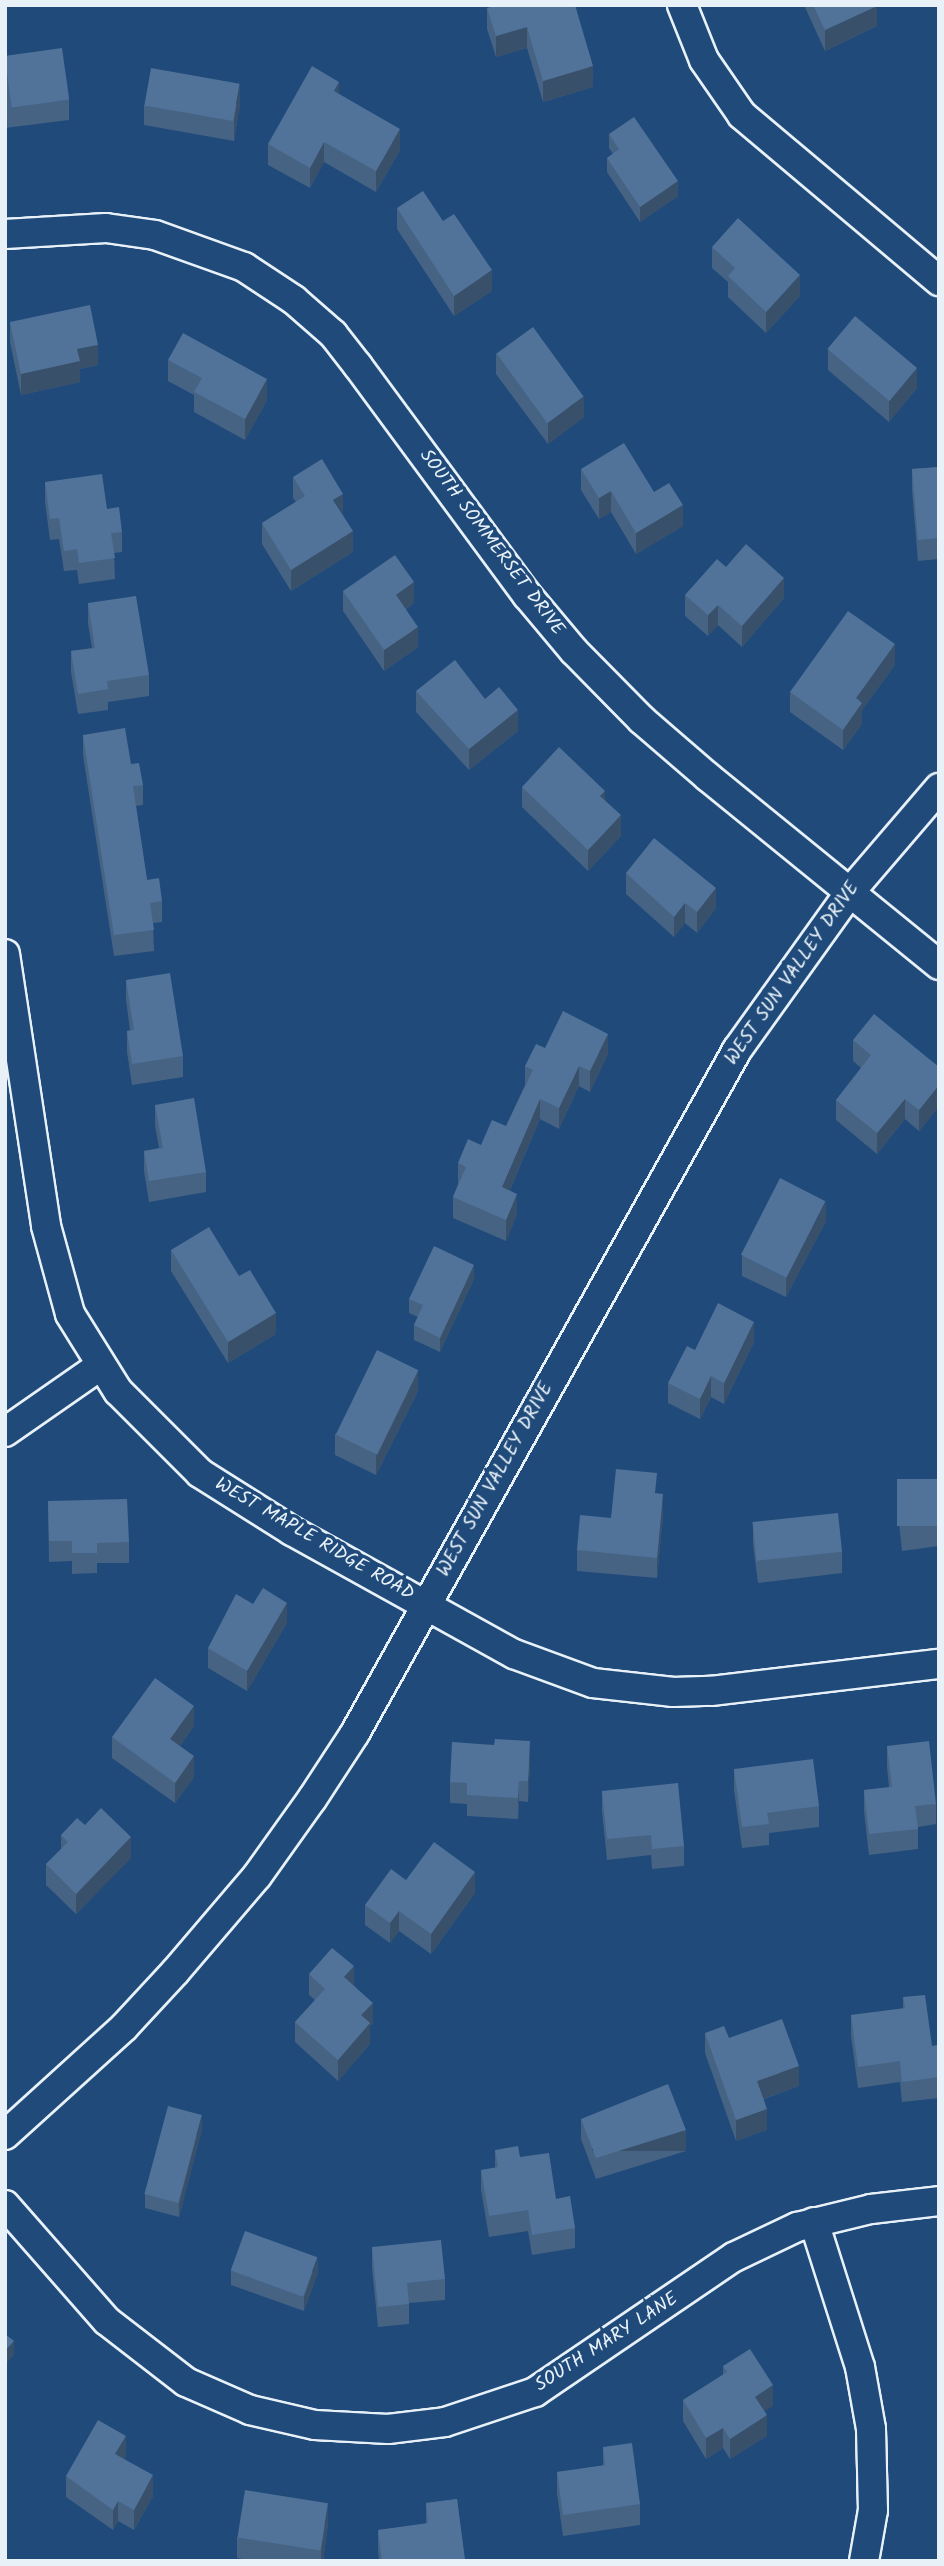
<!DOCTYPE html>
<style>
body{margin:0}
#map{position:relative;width:944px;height:2566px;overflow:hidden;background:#1f4a7a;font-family:Kalam,sans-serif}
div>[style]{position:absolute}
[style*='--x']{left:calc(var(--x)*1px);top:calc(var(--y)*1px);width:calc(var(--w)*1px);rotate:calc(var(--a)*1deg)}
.roads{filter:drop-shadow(2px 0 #e8f1f8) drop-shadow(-2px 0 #e8f1f8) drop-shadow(0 2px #e8f1f8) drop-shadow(0 -2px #e8f1f8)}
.minor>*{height:28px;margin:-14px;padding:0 14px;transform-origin:14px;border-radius:14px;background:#1f4a7a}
.wall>*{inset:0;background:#466384}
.shaded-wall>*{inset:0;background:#39506b;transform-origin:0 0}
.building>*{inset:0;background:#517399;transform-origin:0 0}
span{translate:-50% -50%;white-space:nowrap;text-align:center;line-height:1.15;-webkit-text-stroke:7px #1f4a7a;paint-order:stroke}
.street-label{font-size:19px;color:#e8f1f8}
.frame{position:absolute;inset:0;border:7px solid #e8f1f8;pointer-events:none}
</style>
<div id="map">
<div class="roads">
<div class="minor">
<div style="--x:682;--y:5;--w:59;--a:68.2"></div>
<div style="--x:704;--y:60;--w:67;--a:55.4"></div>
<div style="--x:742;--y:115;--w:258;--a:40.1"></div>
<div style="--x:5;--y:234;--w:101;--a:-3.4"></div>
<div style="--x:106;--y:228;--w:49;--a:8.1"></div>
<div style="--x:155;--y:235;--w:95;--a:19.8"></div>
<div style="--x:244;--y:267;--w:60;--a:33.4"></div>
<div style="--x:294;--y:300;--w:52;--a:41.1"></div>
<div style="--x:333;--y:334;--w:41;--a:52"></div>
<div style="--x:358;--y:366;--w:285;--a:53.6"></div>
<div style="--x:527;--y:595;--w:73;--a:50"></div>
<div style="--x:574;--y:651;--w:97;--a:45.4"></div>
<div style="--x:642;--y:720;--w:87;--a:40.8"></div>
<div style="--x:708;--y:777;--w:298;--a:39.1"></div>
<div style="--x:5;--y:954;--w:275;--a:81.4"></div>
<div style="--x:46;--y:1226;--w:91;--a:74.7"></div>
<div style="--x:70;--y:1314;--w:91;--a:58.1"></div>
<div style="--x:118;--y:1391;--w:116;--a:45"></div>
<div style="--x:200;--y:1473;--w:109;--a:32.2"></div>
<div style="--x:292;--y:1531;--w:254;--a:29"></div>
<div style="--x:514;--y:1654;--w:84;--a:20.2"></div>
<div style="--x:593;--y:1683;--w:81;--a:6.4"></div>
<div style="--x:673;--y:1692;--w:38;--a:-2"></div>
<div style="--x:711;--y:1691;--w:230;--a:-6.8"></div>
<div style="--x:5;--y:1432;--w:116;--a:-34.8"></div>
<div style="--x:5;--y:2135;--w:161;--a:-42.2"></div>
<div style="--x:124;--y:2027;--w:75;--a:-47.2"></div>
<div style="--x:175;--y:1972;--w:126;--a:-49.5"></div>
<div style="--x:257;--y:1876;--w:95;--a:-54.5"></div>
<div style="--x:312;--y:1799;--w:79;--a:-56.9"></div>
<div style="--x:355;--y:1733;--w:783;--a:-60.78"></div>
<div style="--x:737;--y:1050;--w:194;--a:-54.4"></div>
<div style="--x:850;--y:892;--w:137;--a:-49.4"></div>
<div style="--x:5;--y:2205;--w:154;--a:48.7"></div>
<div style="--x:107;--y:2321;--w:100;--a:37.7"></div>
<div style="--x:186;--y:2382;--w:70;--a:23.6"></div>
<div style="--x:250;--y:2410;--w:67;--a:13"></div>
<div style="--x:315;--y:2425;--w:73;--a:3.1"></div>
<div style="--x:388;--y:2429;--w:57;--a:-7"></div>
<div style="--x:445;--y:2422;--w:95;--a:-18.4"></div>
<div style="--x:535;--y:2392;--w:240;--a:-34.2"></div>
<div style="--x:734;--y:2257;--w:70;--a:-25.5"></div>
<div style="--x:797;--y:2227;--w:76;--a:-13.7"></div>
<div style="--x:871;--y:2209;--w:68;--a:-6.7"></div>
<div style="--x:814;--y:2222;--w:152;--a:72.4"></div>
<div style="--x:860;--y:2367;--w:63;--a:79.9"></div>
<div style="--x:871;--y:2429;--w:81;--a:88.6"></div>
<div style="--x:873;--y:2510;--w:52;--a:100"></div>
</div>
</div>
<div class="wall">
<div style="clip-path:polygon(575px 5px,593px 87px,543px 102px,527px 48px,496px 57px,487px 29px,487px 8px)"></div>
<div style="clip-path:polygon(804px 5px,877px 5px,877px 26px,825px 51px)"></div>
<div style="clip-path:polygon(5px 56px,69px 100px,69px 120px,5px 128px)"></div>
<div style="clip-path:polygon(339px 94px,400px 150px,376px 192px,324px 162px,310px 188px,268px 165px,268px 144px)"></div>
<div style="clip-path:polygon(240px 104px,234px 141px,144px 125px,144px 105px)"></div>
<div style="clip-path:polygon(609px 134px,678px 196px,640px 222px,607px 172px,607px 158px,613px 154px,609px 148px)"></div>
<div style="clip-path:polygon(397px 208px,443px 221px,492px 291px,454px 316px,397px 229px)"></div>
<div style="clip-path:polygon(712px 247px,800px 296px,766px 333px,728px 297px,728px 282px,712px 268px)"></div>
<div style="clip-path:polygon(10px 322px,98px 365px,80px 369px,80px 382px,21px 395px,10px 342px)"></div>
<div style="clip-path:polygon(828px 350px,917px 388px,889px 422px,828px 370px)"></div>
<div style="clip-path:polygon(496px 353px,584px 417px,548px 444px,496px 374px)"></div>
<div style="clip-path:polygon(168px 360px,267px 400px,245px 440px,194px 412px,194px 395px,168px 381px)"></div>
<div style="clip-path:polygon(939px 467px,939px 559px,918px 561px,912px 490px,912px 469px)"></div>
<div style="clip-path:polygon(581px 469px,654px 492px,683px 526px,636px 554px,611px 512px,599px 519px,581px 490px)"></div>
<div style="clip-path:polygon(293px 477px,343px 515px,353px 552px,291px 591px,262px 544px,262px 523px,296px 502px,293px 498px)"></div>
<div style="clip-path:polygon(45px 482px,107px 509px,122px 532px,122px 552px,114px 553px,115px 579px,79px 584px,77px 570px,64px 571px,59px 539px,50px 540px,45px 502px)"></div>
<div style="clip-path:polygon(726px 567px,784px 598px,742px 647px,718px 625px,708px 636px,685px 616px,685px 595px)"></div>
<div style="clip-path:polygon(343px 591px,414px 603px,406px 609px,418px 647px,384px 671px,343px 611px)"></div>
<div style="clip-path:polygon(88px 603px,149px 675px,149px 696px,108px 702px,108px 710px,78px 714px,71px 672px,71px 651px,92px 648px,88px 624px)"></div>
<div style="clip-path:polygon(895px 665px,862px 710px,862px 724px,843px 750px,790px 712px,790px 692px)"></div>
<div style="clip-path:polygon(416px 691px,485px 699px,518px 731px,469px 770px,416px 712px)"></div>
<div style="clip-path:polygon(83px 735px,131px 764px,143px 785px,143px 805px,136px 806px,147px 880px,162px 901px,162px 922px,153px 923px,154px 951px,114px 956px,83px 755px)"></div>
<div style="clip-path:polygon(522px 787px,605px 800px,621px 836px,588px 871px,522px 807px)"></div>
<div style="clip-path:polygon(626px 873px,716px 908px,697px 933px,685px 923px,674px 937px,626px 894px)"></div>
<div style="clip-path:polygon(126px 980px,183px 1056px,183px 1077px,132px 1085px,127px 1052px,127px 1031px,130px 1030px,126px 1000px)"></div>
<div style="clip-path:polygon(853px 1040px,939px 1067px,939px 1106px,919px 1131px,905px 1119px,877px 1154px,836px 1120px,836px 1100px,861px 1068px,853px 1061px)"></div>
<div style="clip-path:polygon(545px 1048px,608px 1054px,590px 1092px,579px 1086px,559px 1129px,540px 1119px,510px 1190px,517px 1214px,506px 1241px,453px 1218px,453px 1197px,458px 1184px,458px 1163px,506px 1126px,525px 1085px,525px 1066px)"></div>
<div style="clip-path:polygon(155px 1105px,206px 1172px,206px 1192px,149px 1202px,144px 1171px,144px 1151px,159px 1148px,155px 1125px)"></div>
<div style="clip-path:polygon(826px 1221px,786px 1297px,742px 1276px,742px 1255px)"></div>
<div style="clip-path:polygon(171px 1250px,239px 1276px,276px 1334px,228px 1363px,171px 1271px)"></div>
<div style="clip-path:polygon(474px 1279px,440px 1352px,414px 1340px,414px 1325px,418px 1317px,409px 1313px,409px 1299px)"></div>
<div style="clip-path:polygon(754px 1342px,724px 1404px,711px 1397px,700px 1419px,668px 1403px,668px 1383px,695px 1350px)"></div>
<div style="clip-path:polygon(418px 1391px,376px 1475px,335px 1455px,335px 1434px)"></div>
<div style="clip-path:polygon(939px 1479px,939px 1546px,902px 1551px,897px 1504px,897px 1484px)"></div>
<div style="clip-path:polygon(657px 1494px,663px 1515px,657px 1578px,577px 1571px,577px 1550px,611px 1518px)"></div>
<div style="clip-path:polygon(48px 1501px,129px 1542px,129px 1563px,97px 1563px,97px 1573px,72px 1574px,72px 1561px,49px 1562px)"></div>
<div style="clip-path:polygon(753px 1523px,842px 1552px,842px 1573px,758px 1583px,753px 1544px)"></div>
<div style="clip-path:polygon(287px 1623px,247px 1691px,208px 1668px,208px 1648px)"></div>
<div style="clip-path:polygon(194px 1726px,180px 1746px,194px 1777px,175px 1803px,112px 1758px,112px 1737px)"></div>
<div style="clip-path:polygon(887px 1746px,936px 1804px,936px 1824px,918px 1827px,918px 1849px,869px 1855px,864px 1811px,864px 1790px,889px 1787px,887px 1767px)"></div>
<div style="clip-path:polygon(530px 1762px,528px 1802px,519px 1801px,518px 1819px,467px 1816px,467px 1804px,450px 1803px,450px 1782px)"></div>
<div style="clip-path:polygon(734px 1769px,819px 1806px,819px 1827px,769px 1833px,769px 1845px,742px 1848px,734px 1790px)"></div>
<div style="clip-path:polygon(602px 1791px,684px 1846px,684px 1866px,652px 1869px,651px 1855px,607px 1860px,602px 1811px)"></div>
<div style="clip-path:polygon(61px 1835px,131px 1858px,76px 1914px,46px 1885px,46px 1864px,61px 1849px)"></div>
<div style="clip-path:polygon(406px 1880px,475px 1893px,431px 1954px,399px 1931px,390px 1943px,365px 1925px,365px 1905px)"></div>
<div style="clip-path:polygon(309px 1974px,354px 1985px,373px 2023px,370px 2026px,370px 2044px,338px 2081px,295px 2042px,295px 2022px,315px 2000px,309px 1995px)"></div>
<div style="clip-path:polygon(903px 1997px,932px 2046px,939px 2045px,939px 2098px,902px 2102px,900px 2082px,858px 2088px,851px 2036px,851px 2015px,903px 2009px)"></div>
<div style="clip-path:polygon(705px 2033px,729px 2038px,799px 2086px,764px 2099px,767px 2130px,736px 2141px,705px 2053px)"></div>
<div style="clip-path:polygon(581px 2119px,686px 2151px,596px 2179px,581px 2139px)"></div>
<div style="clip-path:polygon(202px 2129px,179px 2217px,145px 2208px,145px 2194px)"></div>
<div style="clip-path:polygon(495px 2150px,520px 2157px,556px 2199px,575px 2228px,575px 2248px,532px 2255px,528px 2231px,489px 2237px,481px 2190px,481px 2170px,495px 2168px)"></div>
<div style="clip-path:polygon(372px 2247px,445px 2279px,445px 2300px,409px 2303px,409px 2324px,378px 2327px,372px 2268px)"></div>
<div style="clip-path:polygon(231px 2271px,318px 2272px,304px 2311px,231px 2285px)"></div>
<div style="clip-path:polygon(723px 2366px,773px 2406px,764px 2411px,767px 2436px,730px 2459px,723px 2448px,706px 2459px,683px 2421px,683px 2400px,723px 2375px)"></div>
<div style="clip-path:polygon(603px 2447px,640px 2504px,640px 2525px,563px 2536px,557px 2493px,557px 2472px,603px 2466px)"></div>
<div style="clip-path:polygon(126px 2456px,124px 2459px,153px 2496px,134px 2530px,118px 2521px,113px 2530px,66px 2497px,66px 2476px)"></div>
<div style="clip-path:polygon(457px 2499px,465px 2561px,379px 2561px,378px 2550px,378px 2530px,426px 2524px,426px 2503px)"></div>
<div style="clip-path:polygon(328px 2524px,323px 2561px,255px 2561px,237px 2558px,237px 2537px)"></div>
</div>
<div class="shaded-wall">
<div style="clip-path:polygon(877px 6px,877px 26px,825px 51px,825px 30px)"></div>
<div style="clip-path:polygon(527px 27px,527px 48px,496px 57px,496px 36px)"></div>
<div style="clip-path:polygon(593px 66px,593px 87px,543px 102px,543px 81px)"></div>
<div style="clip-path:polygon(339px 82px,339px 102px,334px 91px)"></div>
<div style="clip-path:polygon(240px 84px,240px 104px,234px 141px,234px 120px)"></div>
<div style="clip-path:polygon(400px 129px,400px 150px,376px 192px,376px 171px)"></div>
<div style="clip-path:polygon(324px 142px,324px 162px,310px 188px,310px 168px)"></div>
<div style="clip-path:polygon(678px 181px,678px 196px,640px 222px,640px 207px)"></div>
<div style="clip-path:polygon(492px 270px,492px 291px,454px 316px,454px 296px)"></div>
<div style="clip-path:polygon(800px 275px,800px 296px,766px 333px,766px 312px)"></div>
<div style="clip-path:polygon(98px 345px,98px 365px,80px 369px,80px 382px,21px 395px,21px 374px,77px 349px)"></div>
<div style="clip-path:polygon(917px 368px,917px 388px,889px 422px,889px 401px)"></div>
<div style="clip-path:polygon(267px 379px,267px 400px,245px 440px,245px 419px)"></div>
<div style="clip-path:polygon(584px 396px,584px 417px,548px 444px,548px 423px)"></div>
<div style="clip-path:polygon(611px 491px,611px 512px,599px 519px,599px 498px)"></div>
<div style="clip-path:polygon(343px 494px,343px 514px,333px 500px)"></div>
<div style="clip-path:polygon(683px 505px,683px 526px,636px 554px,636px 533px)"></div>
<div style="clip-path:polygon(353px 531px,353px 552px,291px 591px,291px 570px)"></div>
<div style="clip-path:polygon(784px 578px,784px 598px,742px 647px,742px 626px)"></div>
<div style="clip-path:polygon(414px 582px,414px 603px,396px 615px,396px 595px)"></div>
<div style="clip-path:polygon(718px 605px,718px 625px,708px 636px,708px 615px)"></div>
<div style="clip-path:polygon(418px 627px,418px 647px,384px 671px,384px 650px)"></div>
<div style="clip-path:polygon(895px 644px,895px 665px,862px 710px,862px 724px,843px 750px,843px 730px,856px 698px)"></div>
<div style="clip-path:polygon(518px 710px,518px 731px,469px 770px,469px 749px)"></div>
<div style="clip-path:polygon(605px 791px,605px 811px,600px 796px)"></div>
<div style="clip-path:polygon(621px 815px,621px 836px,588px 871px,588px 850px)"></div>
<div style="clip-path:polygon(716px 888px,716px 908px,697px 933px,697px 912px)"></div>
<div style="clip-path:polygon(685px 903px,685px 923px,674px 937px,674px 917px)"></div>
<div style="clip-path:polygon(608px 1034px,608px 1054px,590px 1092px,590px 1071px)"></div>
<div style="clip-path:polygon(579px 1066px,579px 1086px,559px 1129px,559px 1108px)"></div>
<div style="clip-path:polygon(939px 1085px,939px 1106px,919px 1131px,919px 1110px)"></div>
<div style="clip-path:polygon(540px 1099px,540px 1119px,502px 1208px,502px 1187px)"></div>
<div style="clip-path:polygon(905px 1099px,905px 1119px,877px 1154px,877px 1133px)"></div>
<div style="clip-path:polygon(517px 1194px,517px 1214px,506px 1241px,506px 1220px)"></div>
<div style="clip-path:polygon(826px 1201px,826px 1221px,786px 1297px,786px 1277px)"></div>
<div style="clip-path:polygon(474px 1265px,474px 1279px,440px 1352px,440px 1338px)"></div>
<div style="clip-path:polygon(276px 1313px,276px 1334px,228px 1363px,228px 1342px)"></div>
<div style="clip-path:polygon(754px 1322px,754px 1342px,724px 1404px,724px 1383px)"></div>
<div style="clip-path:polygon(418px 1370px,418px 1391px,376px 1475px,376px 1454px)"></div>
<div style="clip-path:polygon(711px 1376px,711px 1397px,700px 1419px,700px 1399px)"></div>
<div style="clip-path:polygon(663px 1494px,663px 1515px,657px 1578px,657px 1558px)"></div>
<div style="clip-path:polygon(287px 1603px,287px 1623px,247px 1691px,247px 1671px)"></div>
<div style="clip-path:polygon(194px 1706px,194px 1726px,170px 1760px,170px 1739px)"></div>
<div style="clip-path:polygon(530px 1741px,530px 1762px,528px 1802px,528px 1781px)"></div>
<div style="clip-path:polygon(194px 1756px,194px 1777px,175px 1803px,175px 1783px)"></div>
<div style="clip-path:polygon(519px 1781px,519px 1801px,518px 1819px,518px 1798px)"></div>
<div style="clip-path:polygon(131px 1837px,131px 1858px,76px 1914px,76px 1894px)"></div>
<div style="clip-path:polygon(475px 1872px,475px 1893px,431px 1954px,431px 1934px)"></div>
<div style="clip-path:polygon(399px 1911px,399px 1931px,390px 1943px,390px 1923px)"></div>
<div style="left:7px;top:1920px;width:20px;height:2px;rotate:90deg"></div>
<div style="clip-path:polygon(354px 1966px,354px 1987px,344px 1977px)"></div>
<div style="clip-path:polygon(373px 2003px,373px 2023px,370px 2026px,370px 2044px,338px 2081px,338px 2060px,361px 2015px)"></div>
<div style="clip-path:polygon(799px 2066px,799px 2086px,757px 2101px,757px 2081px)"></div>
<div style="clip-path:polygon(767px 2109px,767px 2130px,736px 2141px,736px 2120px)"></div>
<div style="clip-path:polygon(202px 2115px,202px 2129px,179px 2217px,179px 2203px)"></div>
<div style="left:686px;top:2130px;width:21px;height:94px;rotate:90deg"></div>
<div style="clip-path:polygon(318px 2257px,318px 2272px,304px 2311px,304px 2297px)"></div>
<div style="clip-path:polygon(14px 2341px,14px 2355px,5px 2365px,5px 2351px)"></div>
<div style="clip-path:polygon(773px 2385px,773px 2406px,755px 2417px,755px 2397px)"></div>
<div style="clip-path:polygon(767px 2415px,767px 2436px,730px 2459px,730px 2439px)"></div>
<div style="clip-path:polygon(723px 2428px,723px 2448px,706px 2459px,706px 2438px)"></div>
<div style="clip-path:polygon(126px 2436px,126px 2456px,115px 2475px,115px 2454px)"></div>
<div style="clip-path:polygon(153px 2475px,153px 2496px,134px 2530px,134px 2510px)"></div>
<div style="clip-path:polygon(118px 2501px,118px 2521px,113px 2530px,113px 2510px)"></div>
<div style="clip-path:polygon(328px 2503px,328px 2524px,323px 2561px,321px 2561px,321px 2551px)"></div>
</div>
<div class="building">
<div style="clip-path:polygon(498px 5px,575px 5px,593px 66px,543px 81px,527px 27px,496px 36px,487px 8px)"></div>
<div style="clip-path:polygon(813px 5px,877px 5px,877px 6px,825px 30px)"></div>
<div style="left:62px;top:48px;width:52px;height:58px;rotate:82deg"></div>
<div style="clip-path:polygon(312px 66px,339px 82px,334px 91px,400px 129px,376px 171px,324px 142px,310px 168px,268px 144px)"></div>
<div style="left:151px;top:68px;width:90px;height:38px;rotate:10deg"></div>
<div style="clip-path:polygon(634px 117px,678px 181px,640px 207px,607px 158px,619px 149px,609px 134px)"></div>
<div style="clip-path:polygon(423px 191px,443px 221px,454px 214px,492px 270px,454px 296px,397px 208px)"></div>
<div style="clip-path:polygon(738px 218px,800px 275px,766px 312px,728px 276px,735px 268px,712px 247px)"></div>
<div style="clip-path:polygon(90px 305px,98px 345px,77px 349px,80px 361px,21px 374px,10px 322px)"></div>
<div style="left:855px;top:316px;width:81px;height:43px;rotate:40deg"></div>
<div style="left:533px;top:327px;width:86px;height:45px;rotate:54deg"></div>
<div style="clip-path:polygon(183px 333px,267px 379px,245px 419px,194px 392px,202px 378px,168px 360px)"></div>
<div style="clip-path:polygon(624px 443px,654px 492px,669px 483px,683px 505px,636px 533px,611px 491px,599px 498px,581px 469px)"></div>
<div style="clip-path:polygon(322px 459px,343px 494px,333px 500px,353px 531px,291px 570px,262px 523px,305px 496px,293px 477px)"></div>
<div style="clip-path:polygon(939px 467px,939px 538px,918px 540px,912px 469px)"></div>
<div style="clip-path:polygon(102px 474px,107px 509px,119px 507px,122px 532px,111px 533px,115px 558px,79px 563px,77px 549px,64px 551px,59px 518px,50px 519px,45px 482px)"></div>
<div style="clip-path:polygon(746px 544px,784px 578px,742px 626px,718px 605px,708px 615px,685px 595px,717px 559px,726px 567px)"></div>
<div style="clip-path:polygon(395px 555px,414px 582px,396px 595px,418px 627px,384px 650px,343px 591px)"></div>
<div style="clip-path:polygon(136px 596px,149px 675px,107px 681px,108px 689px,78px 694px,71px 651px,95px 648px,88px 603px)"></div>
<div style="clip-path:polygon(848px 611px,895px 644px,856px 698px,862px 703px,843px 730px,790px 692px)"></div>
<div style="clip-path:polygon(455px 660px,485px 699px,499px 687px,518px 710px,469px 749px,416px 691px)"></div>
<div style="clip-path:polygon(125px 728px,131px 764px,139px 763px,143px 785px,133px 786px,147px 880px,159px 878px,162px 901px,150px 903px,154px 930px,114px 935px,83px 735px)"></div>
<div style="clip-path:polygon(559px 747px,605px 791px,600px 796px,621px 815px,588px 850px,522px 787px)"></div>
<div style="clip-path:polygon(654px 838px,716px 888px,697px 912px,685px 903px,674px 917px,626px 873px)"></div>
<div style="clip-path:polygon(170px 973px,183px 1056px,132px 1064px,127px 1031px,134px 1030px,126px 980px)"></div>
<div style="clip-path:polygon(563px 1011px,608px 1034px,590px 1071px,579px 1066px,559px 1108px,540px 1099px,502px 1187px,517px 1194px,506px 1220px,453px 1197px,466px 1167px,458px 1163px,468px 1139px,481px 1145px,492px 1120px,506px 1126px,533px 1070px,525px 1066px,536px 1044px,545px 1048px)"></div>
<div style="clip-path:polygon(874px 1014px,939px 1067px,939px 1085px,919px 1110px,905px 1099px,877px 1133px,836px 1100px,871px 1055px,853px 1040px)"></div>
<div style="clip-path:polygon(194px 1098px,206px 1172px,149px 1181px,144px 1151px,163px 1148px,155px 1105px)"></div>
<div style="left:780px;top:1178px;width:51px;height:86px;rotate:27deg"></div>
<div style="clip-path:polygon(209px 1227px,239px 1276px,250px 1270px,276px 1313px,228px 1342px,171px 1250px)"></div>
<div style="clip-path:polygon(434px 1246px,474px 1265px,440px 1338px,414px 1325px,423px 1305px,409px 1299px)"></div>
<div style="clip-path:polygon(718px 1303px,754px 1322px,724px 1383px,711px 1376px,700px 1399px,668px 1383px,687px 1346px,695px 1350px)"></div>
<div style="left:377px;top:1350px;width:46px;height:94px;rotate:26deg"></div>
<div style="clip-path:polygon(616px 1469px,657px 1473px,655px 1493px,663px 1494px,657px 1558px,577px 1550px,580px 1515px,611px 1518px)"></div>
<div style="left:939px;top:1479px;width:47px;height:42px;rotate:90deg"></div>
<div style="clip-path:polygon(127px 1499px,129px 1542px,97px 1543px,97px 1553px,72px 1553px,72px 1541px,49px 1541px,48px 1501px)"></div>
<div style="left:838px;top:1513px;width:39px;height:86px;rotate:84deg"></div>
<div style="clip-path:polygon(263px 1588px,287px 1603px,247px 1671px,208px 1648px,236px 1594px,253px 1604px)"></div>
<div style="clip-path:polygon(155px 1678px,194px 1706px,170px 1739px,194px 1756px,175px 1783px,112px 1737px)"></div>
<div style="clip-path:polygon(495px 1739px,530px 1741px,528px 1781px,519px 1781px,518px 1798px,467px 1795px,467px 1783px,450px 1782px,452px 1742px,494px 1745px)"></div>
<div style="clip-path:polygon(929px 1741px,936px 1804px,915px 1806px,918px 1829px,869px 1834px,864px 1790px,892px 1787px,887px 1746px)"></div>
<div style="clip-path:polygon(813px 1759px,819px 1806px,767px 1813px,769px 1824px,742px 1827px,734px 1769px)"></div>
<div style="clip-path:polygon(678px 1783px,684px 1846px,652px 1849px,651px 1835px,607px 1839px,602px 1791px)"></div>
<div style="clip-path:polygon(101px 1808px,131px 1837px,76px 1894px,46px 1864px,68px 1842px,61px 1835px,77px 1818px,85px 1825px)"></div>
<div style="clip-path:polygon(434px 1842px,475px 1872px,431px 1934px,399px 1911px,390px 1923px,365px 1905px,391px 1869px,406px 1880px)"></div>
<div style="clip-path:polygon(332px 1948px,354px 1966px,344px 1977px,373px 2003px,361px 2015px,370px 2023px,338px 2060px,295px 2022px,325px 1989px,309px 1974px)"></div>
<div style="clip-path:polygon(925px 1995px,932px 2046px,939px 2045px,939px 2077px,902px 2082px,900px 2061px,858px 2067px,851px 2015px,905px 2008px,903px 1997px)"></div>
<div style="clip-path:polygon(782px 2019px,799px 2066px,757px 2081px,767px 2109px,736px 2120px,705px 2033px,724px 2026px,729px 2038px)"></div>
<div style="clip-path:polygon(668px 2084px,686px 2130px,596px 2158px,581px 2119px)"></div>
<div style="left:168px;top:2106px;width:35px;height:91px;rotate:15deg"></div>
<div style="clip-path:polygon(518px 2146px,520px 2157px,549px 2153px,556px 2199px,570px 2196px,575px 2228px,532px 2235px,528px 2210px,489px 2216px,481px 2170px,498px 2167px,495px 2150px)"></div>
<div style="left:245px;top:2231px;width:77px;height:42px;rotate:20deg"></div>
<div style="clip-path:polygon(441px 2240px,445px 2279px,407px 2283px,409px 2304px,378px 2307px,372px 2247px)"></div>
<div style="clip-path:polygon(5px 2334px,14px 2341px,5px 2351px)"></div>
<div style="clip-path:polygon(750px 2349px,773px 2385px,755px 2397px,767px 2415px,730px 2439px,723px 2428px,706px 2438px,683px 2400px,727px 2372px,723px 2366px)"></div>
<div style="clip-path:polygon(98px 2420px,126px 2436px,115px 2454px,153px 2475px,134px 2510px,118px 2501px,113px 2510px,66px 2476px)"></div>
<div style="clip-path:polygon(632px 2443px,640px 2504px,563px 2515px,557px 2472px,605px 2465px,603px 2447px)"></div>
<div style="left:245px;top:2490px;width:84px;height:48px;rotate:9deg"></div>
<div style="clip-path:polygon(457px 2499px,465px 2560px,382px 2561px,378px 2530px,428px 2523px,426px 2503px)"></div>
</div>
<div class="street-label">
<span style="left:491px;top:543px;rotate:53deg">SOUTH SOMMERSET DRIVE</span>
<span style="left:793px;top:974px;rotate:-55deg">WEST SUN VALLEY DRIVE</span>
<span style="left:496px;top:1480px;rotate:-61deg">WEST SUN VALLEY DRIVE</span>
<span style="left:314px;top:1540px;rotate:30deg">WEST MAPLE RIDGE ROAD</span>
<span style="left:607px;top:2343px;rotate:-33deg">SOUTH MARY LANE</span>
</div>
<div class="frame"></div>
</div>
